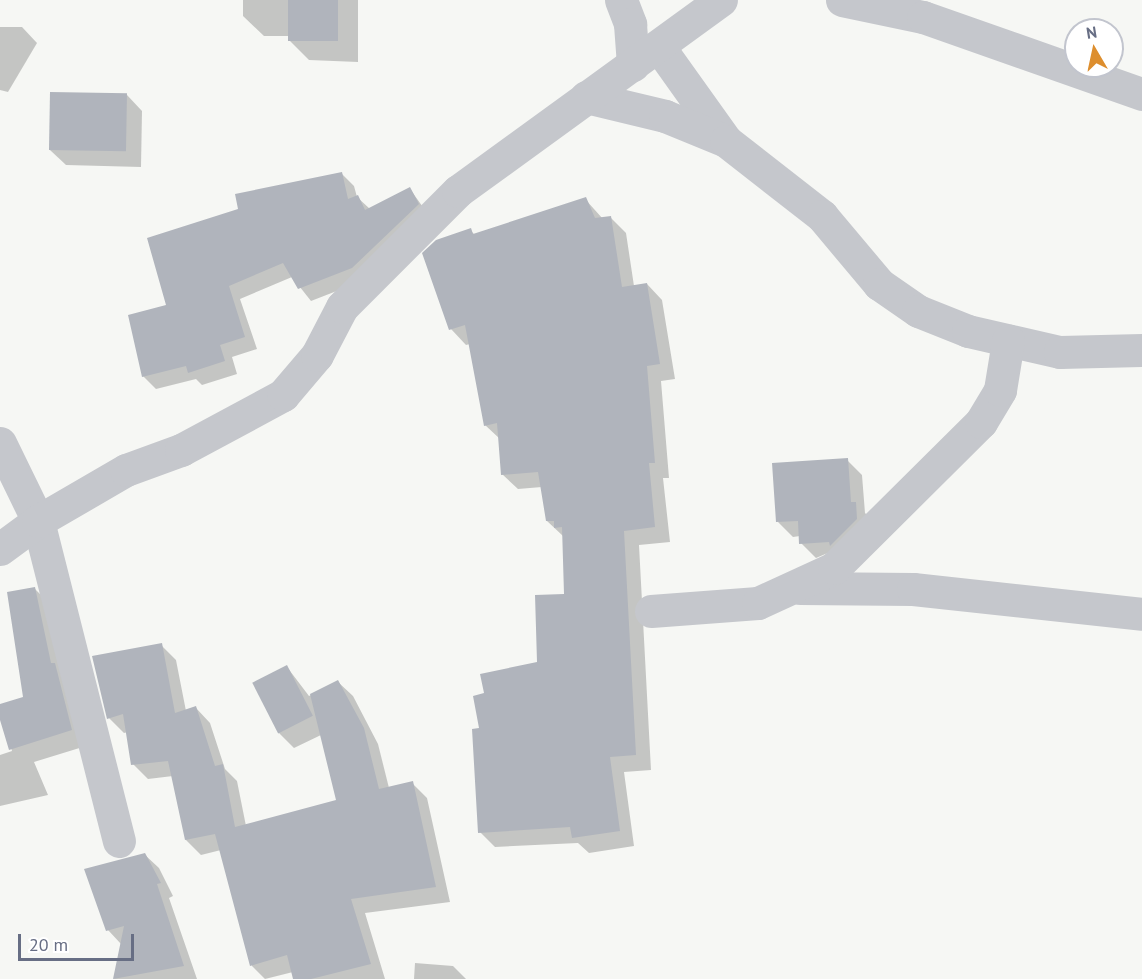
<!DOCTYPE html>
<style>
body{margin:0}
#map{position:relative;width:1142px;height:979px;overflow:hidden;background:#f6f7f4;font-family:"PT Sans",sans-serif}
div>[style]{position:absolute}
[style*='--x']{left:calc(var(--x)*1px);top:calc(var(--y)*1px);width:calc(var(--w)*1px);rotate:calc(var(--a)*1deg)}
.shadow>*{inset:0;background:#0003}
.building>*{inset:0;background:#b0b4bc;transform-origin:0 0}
.street>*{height:33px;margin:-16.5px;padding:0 16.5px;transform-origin:16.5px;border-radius:16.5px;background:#c5c7cc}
span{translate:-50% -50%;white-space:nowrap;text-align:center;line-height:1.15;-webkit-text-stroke:6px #fff;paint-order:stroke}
.north{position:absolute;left:1064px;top:18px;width:60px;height:60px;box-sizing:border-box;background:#fff;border:2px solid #c2c5ce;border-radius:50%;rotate:351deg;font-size:16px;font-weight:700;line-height:24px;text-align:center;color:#676e84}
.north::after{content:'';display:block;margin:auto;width:21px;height:27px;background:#dd8e2e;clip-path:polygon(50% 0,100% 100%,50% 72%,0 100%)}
.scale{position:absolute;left:18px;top:934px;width:116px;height:27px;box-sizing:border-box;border:3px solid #676e84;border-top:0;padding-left:8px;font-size:18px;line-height:21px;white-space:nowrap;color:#676e84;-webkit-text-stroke:4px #fff;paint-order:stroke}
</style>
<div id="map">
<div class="shadow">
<div style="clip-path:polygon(243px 0,358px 0,358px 62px,309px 60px,289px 40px,289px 36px,264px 36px,243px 16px)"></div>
<div style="clip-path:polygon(0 27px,22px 27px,37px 43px,8px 92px,0 90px)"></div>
<div style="clip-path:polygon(127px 95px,142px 111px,141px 167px,66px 165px,50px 150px)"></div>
<div style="clip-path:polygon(341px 173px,354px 186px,357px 197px,370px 209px,410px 189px,430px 217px,365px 280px,311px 301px,292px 277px,240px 299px,257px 349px,232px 357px,237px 374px,202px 385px,196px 379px,156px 389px,143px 376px,168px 306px,239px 210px)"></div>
<div style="clip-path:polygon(585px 199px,603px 219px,610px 217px,626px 233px,634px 286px,647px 284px,662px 300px,675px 379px,661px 381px,669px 478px,663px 478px,670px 542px,639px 545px,651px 770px,624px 772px,634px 846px,589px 853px,578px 843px,495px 847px,480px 832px,481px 729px,486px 694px,539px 663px,566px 595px,563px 536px,547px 521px,542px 487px,518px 489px,502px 474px,500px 439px,485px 425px,470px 344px,466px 345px,451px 329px,470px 230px,475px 235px)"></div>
<div style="clip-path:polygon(847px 460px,862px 475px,865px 513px,871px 519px,872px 534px,816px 558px,801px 543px,800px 536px,793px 537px,778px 522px)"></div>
<div style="clip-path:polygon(35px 589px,50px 604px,86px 746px,34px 762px,48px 795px,0 806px,0 755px,12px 751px,0 706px,25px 698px)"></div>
<div style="clip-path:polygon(161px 645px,176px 660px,186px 711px,196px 708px,210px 723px,225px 769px,237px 781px,246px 826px,338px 801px,321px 735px,294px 748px,279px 733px,287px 667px,309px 696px,338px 682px,353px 696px,378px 744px,389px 788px,412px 783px,427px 798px,450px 902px,365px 913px,385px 979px,295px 979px,293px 972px,265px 979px,252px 966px,221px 850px,201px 855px,186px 840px,173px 776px,148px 779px,133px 764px,128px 732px,124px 733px,109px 718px)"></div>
<div style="clip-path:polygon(145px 855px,159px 868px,173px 896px,169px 898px,197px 979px,114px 979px,121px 944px,108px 930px)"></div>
<div style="clip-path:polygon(415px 963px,453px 966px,466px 979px,414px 979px)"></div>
</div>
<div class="building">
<div style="left:288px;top:0;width:50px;height:41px"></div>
<div style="left:50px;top:92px;width:77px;height:58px;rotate:1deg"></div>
<div style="clip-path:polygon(342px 172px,348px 199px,358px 195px,365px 210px,410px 187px,419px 204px,352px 268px,298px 289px,283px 263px,229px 286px,245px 337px,220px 345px,225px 361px,188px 373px,186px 366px,142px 377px,128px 315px,166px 305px,147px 238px,238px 209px,235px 194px)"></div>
<div style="clip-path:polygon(586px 197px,595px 218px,611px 216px,622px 287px,647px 283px,660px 364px,647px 366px,655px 463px,649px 463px,655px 527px,624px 531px,636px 755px,610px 757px,620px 831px,572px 838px,570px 827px,478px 833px,472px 729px,479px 728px,473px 696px,484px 693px,480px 674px,537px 662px,535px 595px,564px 594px,562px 527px,554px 528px,554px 521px,546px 521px,538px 472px,501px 475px,497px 423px,484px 426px,465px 325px,449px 330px,422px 253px,436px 240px,471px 228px,473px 234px)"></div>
<div style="clip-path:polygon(848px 458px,851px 502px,856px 502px,857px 519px,830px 546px,829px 542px,799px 544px,798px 521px,776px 522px,772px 463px)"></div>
<div style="clip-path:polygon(35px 587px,51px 663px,55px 663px,72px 730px,9px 750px,0 720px,0 704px,23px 697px,7px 592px)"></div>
<div style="clip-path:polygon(162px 643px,175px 713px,196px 706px,215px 766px,223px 764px,235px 827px,336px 800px,310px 694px,338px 680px,364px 728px,379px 789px,413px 781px,436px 887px,351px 899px,371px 964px,311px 979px,293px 979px,287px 955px,250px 966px,215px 834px,185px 840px,168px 761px,131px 765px,123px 714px,107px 719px,92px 656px)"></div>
<div style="left:287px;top:665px;width:57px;height:39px;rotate:63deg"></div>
<div style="clip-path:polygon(145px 853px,161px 883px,157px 884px,184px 966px,113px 979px,124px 926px,106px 931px,84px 869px)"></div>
</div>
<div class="street">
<div style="--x:621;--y:0;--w:26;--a:69"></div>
<div style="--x:630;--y:24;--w:41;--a:85.8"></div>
<div style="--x:842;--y:0;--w:83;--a:11.9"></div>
<div style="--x:923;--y:17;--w:232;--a:19.4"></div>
<div style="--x:659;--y:47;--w:115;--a:54.5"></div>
<div style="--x:586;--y:97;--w:81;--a:13.5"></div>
<div style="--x:665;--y:116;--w:66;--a:22.3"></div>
<div style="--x:726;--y:141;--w:122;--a:38"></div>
<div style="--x:822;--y:216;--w:89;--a:50"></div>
<div style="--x:879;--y:284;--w:47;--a:34.7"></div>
<div style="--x:918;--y:311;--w:54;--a:21.8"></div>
<div style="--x:968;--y:331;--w:94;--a:12.9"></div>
<div style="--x:1060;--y:352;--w:82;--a:-1.4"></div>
<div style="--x:0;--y:443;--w:87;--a:64"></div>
<div style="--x:38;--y:521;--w:330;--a:75.8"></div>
<div style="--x:0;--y:549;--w:47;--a:-36.4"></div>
<div style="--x:38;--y:521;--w:102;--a:-30.1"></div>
<div style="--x:126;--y:470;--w:59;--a:-20"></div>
<div style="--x:181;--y:450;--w:116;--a:-28.3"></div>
<div style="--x:283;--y:395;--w:52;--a:-49.6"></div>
<div style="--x:317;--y:355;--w:54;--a:-62.5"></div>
<div style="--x:342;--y:307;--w:164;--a:-45"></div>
<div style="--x:458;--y:191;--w:325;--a:-36"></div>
<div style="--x:800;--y:588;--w:113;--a:0.5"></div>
<div style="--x:913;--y:589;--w:230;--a:6.2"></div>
<div style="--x:651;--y:611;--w:107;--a:-4.3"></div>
<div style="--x:758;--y:603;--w:84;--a:-24.7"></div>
<div style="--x:834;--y:568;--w:207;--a:-44.8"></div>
<div style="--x:981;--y:422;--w:37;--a:-59"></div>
<div style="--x:1000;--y:390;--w:50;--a:-80.7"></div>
</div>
<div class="north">N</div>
<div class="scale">20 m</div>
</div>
